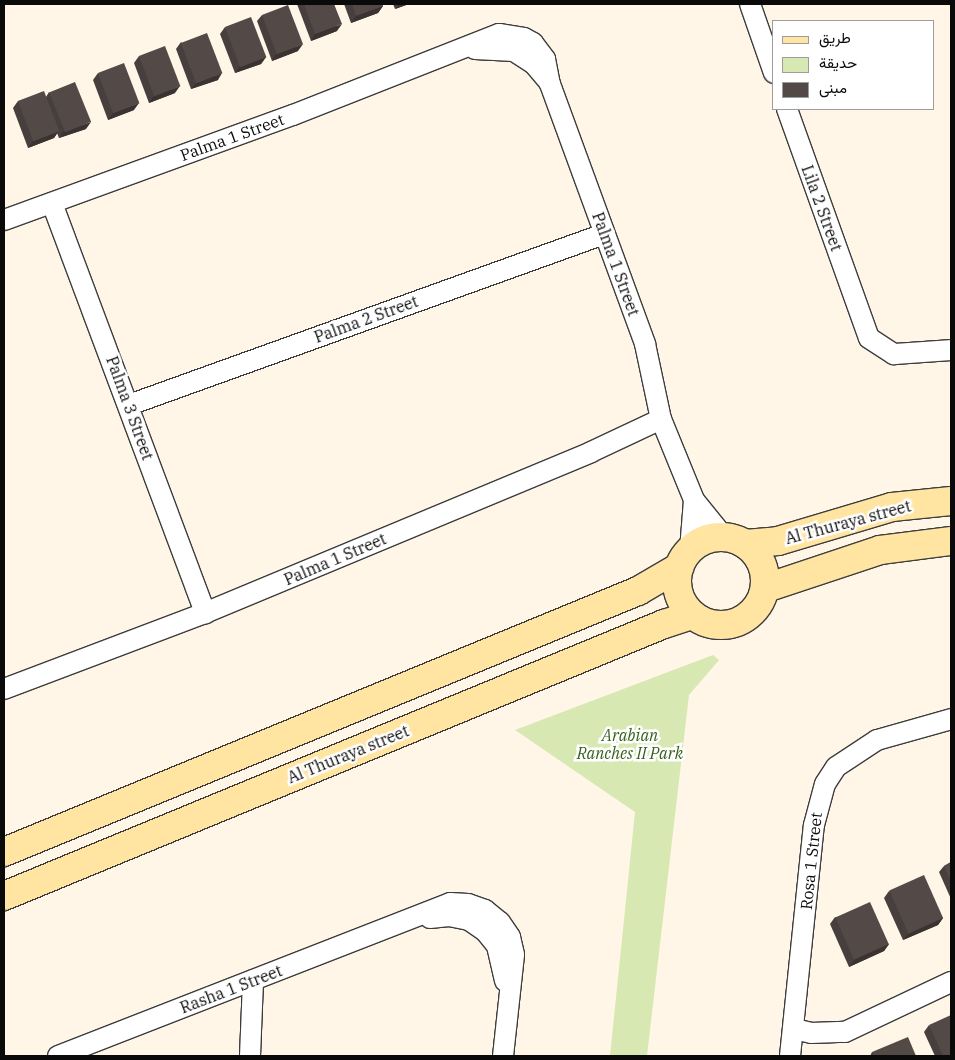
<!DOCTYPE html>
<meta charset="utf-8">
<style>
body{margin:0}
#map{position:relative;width:955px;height:1060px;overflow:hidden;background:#fff6e7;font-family:"IBM Plex Serif",Vazirmatn,serif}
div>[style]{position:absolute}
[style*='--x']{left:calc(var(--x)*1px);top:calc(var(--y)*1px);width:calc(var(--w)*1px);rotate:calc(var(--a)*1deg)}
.green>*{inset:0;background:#d8e8b2}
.roads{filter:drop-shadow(1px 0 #3d3d3d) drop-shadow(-1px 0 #3d3d3d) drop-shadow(0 1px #3d3d3d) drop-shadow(0 -1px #3d3d3d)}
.street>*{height:20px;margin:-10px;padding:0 10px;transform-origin:10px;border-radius:10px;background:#fff}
.secondary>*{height:28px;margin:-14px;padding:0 14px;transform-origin:14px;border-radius:14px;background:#ffe4a2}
.secondary>.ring{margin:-14px;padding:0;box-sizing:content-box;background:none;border:28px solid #ffe4a2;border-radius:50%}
.wall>*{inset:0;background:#473f3d}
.shaded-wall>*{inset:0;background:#3a3332}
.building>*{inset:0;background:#534947;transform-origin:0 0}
span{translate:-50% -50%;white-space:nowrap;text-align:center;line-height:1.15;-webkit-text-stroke:5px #fff;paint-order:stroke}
.street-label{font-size:16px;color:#0a0a0a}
.park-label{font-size:16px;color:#36611b;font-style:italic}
.frame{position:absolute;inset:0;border:5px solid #0a0a0a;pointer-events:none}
.legend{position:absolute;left:772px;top:20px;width:162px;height:90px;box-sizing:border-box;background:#fff;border:1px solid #9d9d9d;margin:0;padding:6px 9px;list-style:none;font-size:15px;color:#0a0a0a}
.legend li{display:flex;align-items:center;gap:10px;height:25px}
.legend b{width:25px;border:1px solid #9d9d9d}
</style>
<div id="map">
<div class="green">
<div style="clip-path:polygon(713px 655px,719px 660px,689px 695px,647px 1056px,610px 1056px,635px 812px,515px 730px)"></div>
</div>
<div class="roads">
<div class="street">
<div style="--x:750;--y:4;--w:73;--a:70.8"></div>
<div style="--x:475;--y:49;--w:39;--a:3"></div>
<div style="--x:514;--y:51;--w:24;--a:33"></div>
<div style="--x:534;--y:64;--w:23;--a:50"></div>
<div style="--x:787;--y:109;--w:243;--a:70.3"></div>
<div style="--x:869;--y:338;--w:30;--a:33"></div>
<div style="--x:894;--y:354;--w:57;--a:-4"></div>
<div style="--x:52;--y:203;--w:438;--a:69.5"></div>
<div style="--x:4;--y:220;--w:307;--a:-20"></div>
<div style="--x:293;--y:115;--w:221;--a:-21.5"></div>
<div style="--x:499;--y:34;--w:25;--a:9"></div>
<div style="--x:524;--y:38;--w:10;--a:29"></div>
<div style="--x:533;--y:43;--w:20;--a:53"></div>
<div style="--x:545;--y:59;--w:25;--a:79"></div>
<div style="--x:550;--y:84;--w:277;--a:69.9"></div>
<div style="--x:645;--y:344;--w:77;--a:78"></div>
<div style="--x:661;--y:419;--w:87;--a:67.8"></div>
<div style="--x:694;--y:500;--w:48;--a:51"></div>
<div style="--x:129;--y:405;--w:505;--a:-19.8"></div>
<div style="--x:690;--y:550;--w:50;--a:-85.4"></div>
<div style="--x:4;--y:689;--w:215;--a:-20.7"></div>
<div style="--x:205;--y:613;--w:418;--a:-22.6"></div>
<div style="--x:591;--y:452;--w:77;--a:-25.2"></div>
<div style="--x:430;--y:918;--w:19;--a:-6"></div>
<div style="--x:449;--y:916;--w:20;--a:11"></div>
<div style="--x:469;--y:920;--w:19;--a:35"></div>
<div style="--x:485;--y:931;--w:19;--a:51"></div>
<div style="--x:497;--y:946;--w:36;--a:77"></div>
<div style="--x:794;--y:1029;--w:17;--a:13"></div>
<div style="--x:811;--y:1033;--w:34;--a:-2"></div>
<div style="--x:845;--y:1032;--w:117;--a:-25.3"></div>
<div style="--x:58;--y:1056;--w:421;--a:-21.3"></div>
<div style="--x:450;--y:903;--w:18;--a:3"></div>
<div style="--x:468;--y:904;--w:18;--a:19"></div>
<div style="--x:485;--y:910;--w:19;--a:39"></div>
<div style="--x:500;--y:922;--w:18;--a:56"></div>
<div style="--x:510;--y:937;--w:18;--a:77"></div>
<div style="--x:514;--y:955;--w:102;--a:96.2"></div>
<div style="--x:250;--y:1056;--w:76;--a:-87.7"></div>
<div style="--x:790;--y:1056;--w:232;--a:-84.1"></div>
<div style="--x:814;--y:825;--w:42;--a:-75"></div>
<div style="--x:825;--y:784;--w:20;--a:-57"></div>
<div style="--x:836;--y:767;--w:49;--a:-33.4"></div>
<div style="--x:877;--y:740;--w:77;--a:-15.8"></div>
</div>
<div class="secondary">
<div class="ring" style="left:677px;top:537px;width:60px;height:60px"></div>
<div style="--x:745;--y:544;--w:33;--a:-5"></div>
<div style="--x:778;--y:541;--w:119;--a:-16.6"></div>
<div style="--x:892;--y:507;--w:59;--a:-5.8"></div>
<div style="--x:766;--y:588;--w:120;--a:-18.4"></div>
<div style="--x:880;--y:550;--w:72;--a:-7.2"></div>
<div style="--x:4;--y:852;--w:686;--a:-22.38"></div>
<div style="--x:638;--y:591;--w:48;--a:-30.3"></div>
<div style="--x:4;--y:896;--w:714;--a:-22.4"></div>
<div style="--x:664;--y:624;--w:29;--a:-18"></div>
</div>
</div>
<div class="wall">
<div style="clip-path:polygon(297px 4px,334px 4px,337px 31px,311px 41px)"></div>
<div style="clip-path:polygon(344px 4px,382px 4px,383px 6px,378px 13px,351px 23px)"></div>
<div style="clip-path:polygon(393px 4px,409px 4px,395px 9px)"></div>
<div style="clip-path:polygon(262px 15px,298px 51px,272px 61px,257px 21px)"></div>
<div style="clip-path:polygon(225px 27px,266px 57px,261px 64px,235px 73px,220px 34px)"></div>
<div style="clip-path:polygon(181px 42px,218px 80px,191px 89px,176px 49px)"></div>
<div style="clip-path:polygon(139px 56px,175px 93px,149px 103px,134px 63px)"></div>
<div style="clip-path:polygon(98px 73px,134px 110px,108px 120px,93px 80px)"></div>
<div style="clip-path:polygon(49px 92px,86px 129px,59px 138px,57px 133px,54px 138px,28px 148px,13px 108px,18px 101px,46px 97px)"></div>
<div style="clip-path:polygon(951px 862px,951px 899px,939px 872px,944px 866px)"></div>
<div style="clip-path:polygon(889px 891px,943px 918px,938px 925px,903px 940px,884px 898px)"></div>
<div style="clip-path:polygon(835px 917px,889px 944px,884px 951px,849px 967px,830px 924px)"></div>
<div style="clip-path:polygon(929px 1025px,951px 1056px,935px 1056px,924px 1032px)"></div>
<div style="clip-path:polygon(872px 1052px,916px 1056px,870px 1056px)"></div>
</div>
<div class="shaded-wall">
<div style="clip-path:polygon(399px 4px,409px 4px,395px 9px)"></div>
<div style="clip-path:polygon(383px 6px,378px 13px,351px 23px,356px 16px)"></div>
<div style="clip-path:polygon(342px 24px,337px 31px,311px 41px,315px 34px)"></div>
<div style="clip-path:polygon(303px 44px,298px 51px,272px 61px,276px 54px)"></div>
<div style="clip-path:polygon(266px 57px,261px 64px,235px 73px,240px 66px)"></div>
<div style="clip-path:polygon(222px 73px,218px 80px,191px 89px,196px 83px)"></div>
<div style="clip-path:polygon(180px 86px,175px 93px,149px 103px,154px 96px)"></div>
<div style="clip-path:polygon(139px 103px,134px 110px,108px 120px,113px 113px)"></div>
<div style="clip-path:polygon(91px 122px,86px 129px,59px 138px,64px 131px)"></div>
<div style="clip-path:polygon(59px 131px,54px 138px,28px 148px,33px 141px)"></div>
<div style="clip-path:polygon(943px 918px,938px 925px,903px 940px,908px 934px)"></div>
<div style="clip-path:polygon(889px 944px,884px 951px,849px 967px,854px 960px)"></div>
</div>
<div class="building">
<div style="clip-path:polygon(304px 4px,334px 4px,342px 24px,315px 34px)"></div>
<div style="clip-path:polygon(352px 4px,382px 4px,383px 6px,356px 16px)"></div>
<div style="left:288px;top:5px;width:42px;height:28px;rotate:69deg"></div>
<div style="left:251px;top:17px;width:43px;height:28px;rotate:69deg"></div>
<div style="left:207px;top:33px;width:43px;height:28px;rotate:69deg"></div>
<div style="left:165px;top:46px;width:43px;height:28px;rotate:69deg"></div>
<div style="left:124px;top:63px;width:43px;height:28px;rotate:69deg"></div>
<div style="left:75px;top:82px;width:43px;height:28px;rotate:68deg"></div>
<div style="left:44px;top:91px;width:43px;height:28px;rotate:69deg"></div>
<div style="clip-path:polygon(951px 862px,951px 882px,944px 866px)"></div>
<div style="left:924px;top:875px;width:47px;height:38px;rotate:66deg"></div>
<div style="left:870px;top:902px;width:46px;height:38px;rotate:66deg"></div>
<div style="clip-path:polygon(951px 1015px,951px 1056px,943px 1056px,929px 1025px)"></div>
<div style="clip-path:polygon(908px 1037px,916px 1056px,874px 1056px,872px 1052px)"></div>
</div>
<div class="street-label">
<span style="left:232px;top:137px;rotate:-20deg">Palma 1 Street</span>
<span style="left:822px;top:208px;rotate:70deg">Lila 2 Street</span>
<span style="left:616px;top:264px;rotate:70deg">Palma 1 Street</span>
<span style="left:366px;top:319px;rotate:-20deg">Palma 2 Street</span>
<span style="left:130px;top:408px;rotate:70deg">Palma 3 Street</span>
<span style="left:848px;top:522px;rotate:-15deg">Al Thuraya street</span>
<span style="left:335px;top:559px;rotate:-23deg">Palma 1 Street</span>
<span style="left:348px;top:754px;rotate:-22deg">Al Thuraya street</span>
<span style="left:811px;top:861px;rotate:-84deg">Rosa 1 Street</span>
<span style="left:231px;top:989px;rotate:-21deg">Rasha 1 Street</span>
</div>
<div class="park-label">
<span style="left:630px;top:744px">Arabian<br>Ranches II Park</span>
</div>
<div class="frame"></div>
<ul class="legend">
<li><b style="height:6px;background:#ffe4a2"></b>طريق</li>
<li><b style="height:14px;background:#d8e8b2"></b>حديقة</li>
<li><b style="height:14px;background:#534947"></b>مبنى</li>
</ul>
</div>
